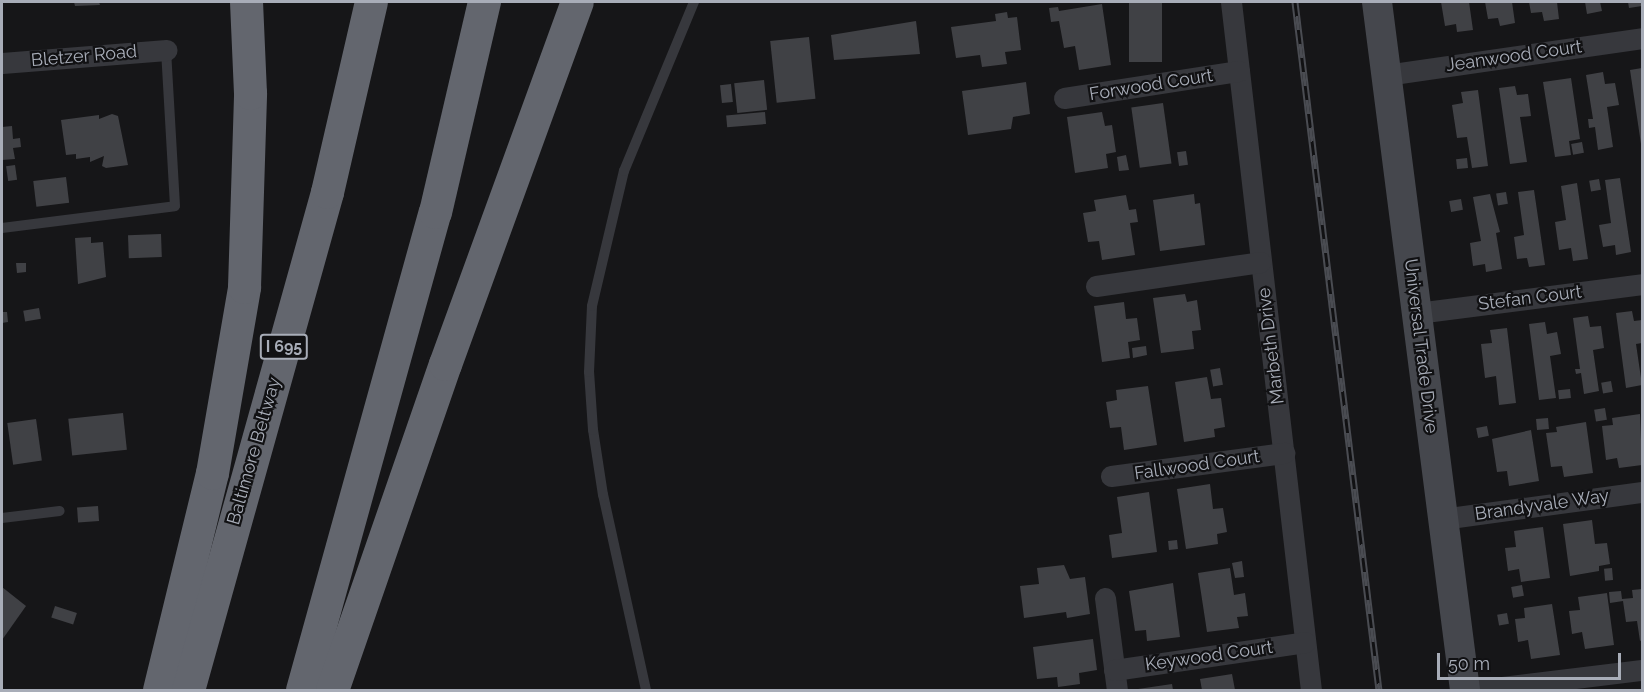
<!DOCTYPE html>
<style>
body{margin:0}
#map{position:relative;width:1644px;height:692px;overflow:hidden;background:#161618;font-family:Raleway,sans-serif}
div>[style]{position:absolute}
[style*='--x']{left:calc(var(--x)*1px);top:calc(var(--y)*1px);width:calc(var(--w)*1px);rotate:calc(var(--a)*1deg)}
.building>*{inset:0;background:#404145;transform-origin:0 0}
.lane>*{height:10px;margin:-5px;padding:0 5px;transform-origin:5px;border-radius:5px;background:#37383d}
.street>*{height:21px;margin:-10.5px;padding:0 10.5px;transform-origin:10.5px;border-radius:10.5px;background:#37383d}
.secondary>*{height:30px;margin:-15px;padding:0 15px;transform-origin:15px;border-radius:15px;background:#45474d}
.highway>*{height:33px;margin:-16.5px;padding:0 16.5px;transform-origin:16.5px;border-radius:16.5px;background:#63666e}
.rail>*{height:7px;margin-top:-3.5px;transform-origin:0;background:repeating-linear-gradient(90deg,#111113 0 14px,#4a4c52 0 28px);box-sizing:border-box;border-block:2px solid #4a4c52}
span{translate:-50% -50%;white-space:nowrap;text-align:center;line-height:1.15;-webkit-text-stroke:4.5px #111113;paint-order:stroke}
.shield-label span{padding:2px 4px;background:#111113;border:2px solid;border-radius:4px;-webkit-text-stroke-width:0}
.shield-label{font-size:16px;color:#a8adb8;font-weight:700}
.street-label{font-size:18px;color:#a8adb8}
.frame{position:absolute;inset:0;border:3px solid #a8adb8;pointer-events:none}
.scale{position:absolute;left:1437px;top:653px;width:184px;height:27px;box-sizing:border-box;border:3px solid #a8adb8;border-top:0;padding-left:8px;font-size:18px;line-height:21px;white-space:nowrap;color:#a8adb8;-webkit-text-stroke:4px #111113;paint-order:stroke}
</style>
<div id="map">
<div class="building">
<div style="clip-path:polygon(74px 2px,99px 2px,100px 5px,75px 6px)"></div>
<div style="left:1129px;top:2px;width:33px;height:60px"></div>
<div style="clip-path:polygon(1441px 2px,1469px 2px,1473px 30px,1457px 32px,1456px 24px,1445px 26px)"></div>
<div style="clip-path:polygon(1485px 2px,1512px 2px,1515px 23px,1500px 26px,1498px 18px,1488px 19px)"></div>
<div style="clip-path:polygon(1529px 2px,1557px 2px,1559px 19px,1544px 21px,1542px 12px,1531px 13px)"></div>
<div style="clip-path:polygon(1585px 2px,1600px 2px,1602px 11px,1587px 14px)"></div>
<div style="clip-path:polygon(1628px 2px,1642px 2px,1642px 6px,1629px 8px)"></div>
<div style="clip-path:polygon(1102px 4px,1111px 65px,1079px 70px,1075px 46px,1064px 48px,1059px 21px,1051px 22px,1049px 8px,1058px 7px,1059px 11px)"></div>
<div style="clip-path:polygon(1007px 12px,1008px 18px,1017px 17px,1021px 50px,1005px 52px,1007px 64px,982px 67px,980px 55px,956px 58px,951px 27px,996px 21px,995px 14px)"></div>
<div style="clip-path:polygon(916px 21px,920px 54px,834px 60px,831px 35px)"></div>
<div style="left:809px;top:37px;width:62px;height:39px;rotate:84deg"></div>
<div style="clip-path:polygon(1642px 68px,1642px 144px,1641px 144px,1630px 70px)"></div>
<div style="clip-path:polygon(1603px 72px,1605px 84px,1615px 83px,1619px 105px,1607px 107px,1613px 147px,1598px 150px,1595px 127px,1589px 128px,1588px 119px,1593px 119px,1586px 75px)"></div>
<div style="clip-path:polygon(1571px 78px,1580px 139px,1569px 141px,1571px 155px,1555px 157px,1543px 82px)"></div>
<div style="left:764px;top:80px;width:30px;height:30px;rotate:84deg"></div>
<div style="clip-path:polygon(1026px 82px,1030px 114px,1013px 117px,1011px 129px,968px 135px,962px 91px)"></div>
<div style="left:731px;top:84px;width:18px;height:11px;rotate:84deg"></div>
<div style="clip-path:polygon(1515px 86px,1517px 95px,1528px 94px,1531px 116px,1520px 117px,1527px 162px,1510px 164px,1499px 88px)"></div>
<div style="clip-path:polygon(1478px 90px,1488px 166px,1472px 168px,1467px 137px,1457px 138px,1452px 105px,1463px 103px,1461px 92px)"></div>
<div style="left:1163px;top:103px;width:61px;height:32px;rotate:82deg"></div>
<div style="left:765px;top:112px;width:12px;height:39px;rotate:85deg"></div>
<div style="clip-path:polygon(1102px 112px,1105px 126px,1112px 125px,1116px 152px,1106px 154px,1108px 168px,1075px 173px,1067px 117px)"></div>
<div style="clip-path:polygon(112px 114px,118px 116px,128px 165px,106px 168px,102px 166px,104px 156px,90px 162px,90px 157px,76px 159px,76px 154px,66px 155px,61px 120px,99px 115px,99px 119px)"></div>
<div style="clip-path:polygon(12px 126px,13px 139px,20px 138px,21px 147px,13px 148px,15px 159px,2px 160px,2px 127px)"></div>
<div style="left:1582px;top:142px;width:11px;height:11px;rotate:80deg"></div>
<div style="left:1186px;top:151px;width:14px;height:9px;rotate:82deg"></div>
<div style="clip-path:polygon(1126px 155px,1129px 170px,1119px 171px,1117px 157px)"></div>
<div style="left:1467px;top:158px;width:10px;height:11px;rotate:84deg"></div>
<div style="left:15px;top:165px;width:15px;height:9px;rotate:82deg"></div>
<div style="left:66px;top:177px;width:26px;height:33px;rotate:83deg"></div>
<div style="clip-path:polygon(1620px 178px,1631px 252px,1616px 255px,1615px 245px,1603px 247px,1599px 225px,1611px 223px,1605px 180px)"></div>
<div style="left:1599px;top:179px;width:11px;height:10px;rotate:80deg"></div>
<div style="clip-path:polygon(1577px 183px,1588px 259px,1573px 261px,1571px 248px,1559px 250px,1555px 222px,1566px 220px,1561px 186px)"></div>
<div style="clip-path:polygon(1534px 190px,1545px 265px,1529px 267px,1527px 258px,1517px 259px,1514px 237px,1524px 235px,1518px 192px)"></div>
<div style="left:1506px;top:192px;width:12px;height:10px;rotate:81deg"></div>
<div style="clip-path:polygon(1194px 194px,1195px 204px,1200px 203px,1205px 245px,1160px 251px,1153px 200px)"></div>
<div style="clip-path:polygon(1490px 194px,1500px 232px,1496px 233px,1502px 269px,1486px 272px,1485px 264px,1473px 266px,1470px 243px,1481px 241px,1473px 197px)"></div>
<div style="clip-path:polygon(1126px 195px,1129px 210px,1136px 209px,1138px 222px,1130px 223px,1135px 255px,1102px 260px,1099px 241px,1088px 242px,1083px 213px,1096px 211px,1094px 200px)"></div>
<div style="left:1461px;top:199px;width:11px;height:12px;rotate:80deg"></div>
<div style="left:161px;top:234px;width:23px;height:33px;rotate:88deg"></div>
<div style="clip-path:polygon(91px 237px,91px 243px,103px 242px,106px 277px,78px 284px,75px 238px)"></div>
<div style="clip-path:polygon(16px 263px,26px 263px,26px 272px,17px 273px)"></div>
<div style="clip-path:polygon(1185px 294px,1187px 302px,1197px 300px,1201px 330px,1192px 331px,1194px 349px,1161px 353px,1153px 298px)"></div>
<div style="clip-path:polygon(1124px 302px,1126px 319px,1137px 318px,1140px 340px,1128px 342px,1130px 358px,1102px 362px,1094px 306px)"></div>
<div style="left:39px;top:308px;width:11px;height:16px;rotate:80deg"></div>
<div style="clip-path:polygon(1632px 311px,1634px 321px,1642px 320px,1642px 343px,1636px 344px,1642px 385px,1626px 388px,1616px 313px)"></div>
<div style="clip-path:polygon(2px 312px,7px 312px,8px 322px,2px 323px)"></div>
<div style="clip-path:polygon(1588px 316px,1590px 327px,1601px 326px,1604px 348px,1593px 350px,1599px 391px,1584px 394px,1581px 373px,1576px 374px,1575px 369px,1580px 369px,1573px 318px)"></div>
<div style="clip-path:polygon(1545px 322px,1547px 334px,1557px 332px,1561px 354px,1550px 356px,1556px 398px,1539px 400px,1529px 324px)"></div>
<div style="clip-path:polygon(1507px 328px,1516px 403px,1499px 405px,1496px 376px,1485px 378px,1481px 344px,1492px 343px,1490px 330px)"></div>
<div style="clip-path:polygon(1146px 346px,1147px 355px,1133px 358px,1132px 348px)"></div>
<div style="left:1220px;top:368px;width:17px;height:10px;rotate:80deg"></div>
<div style="clip-path:polygon(1207px 377px,1211px 399px,1221px 398px,1225px 427px,1214px 429px,1215px 437px,1184px 442px,1175px 382px)"></div>
<div style="left:1611px;top:381px;width:11px;height:10px;rotate:80deg"></div>
<div style="clip-path:polygon(1148px 386px,1157px 445px,1124px 450px,1121px 427px,1110px 428px,1106px 402px,1117px 400px,1116px 390px)"></div>
<div style="left:1570px;top:389px;width:9px;height:12px;rotate:84deg"></div>
<div style="left:1605px;top:408px;width:12px;height:11px;rotate:81deg"></div>
<div style="left:123px;top:413px;width:37px;height:55px;rotate:84deg"></div>
<div style="clip-path:polygon(1640px 414px,1642px 465px,1619px 468px,1617px 458px,1606px 460px,1602px 426px,1613px 425px,1612px 418px)"></div>
<div style="left:1548px;top:418px;width:11px;height:12px;rotate:85deg"></div>
<div style="left:36px;top:419px;width:42px;height:29px;rotate:82deg"></div>
<div style="clip-path:polygon(1586px 422px,1593px 473px,1564px 477px,1562px 466px,1551px 467px,1546px 433px,1557px 432px,1556px 427px)"></div>
<div style="left:1487px;top:426px;width:10px;height:11px;rotate:79deg"></div>
<div style="clip-path:polygon(1531px 430px,1539px 481px,1509px 486px,1507px 471px,1497px 472px,1492px 439px)"></div>
<div style="clip-path:polygon(1210px 484px,1213px 509px,1223px 508px,1227px 532px,1217px 534px,1218px 544px,1186px 549px,1177px 489px)"></div>
<div style="clip-path:polygon(1149px 492px,1157px 552px,1112px 558px,1109px 535px,1122px 533px,1117px 497px)"></div>
<div style="left:98px;top:506px;width:15px;height:21px;rotate:86deg"></div>
<div style="clip-path:polygon(1592px 520px,1595px 544px,1607px 543px,1610px 564px,1599px 566px,1599px 571px,1570px 576px,1563px 524px)"></div>
<div style="clip-path:polygon(1543px 527px,1550px 578px,1521px 582px,1519px 569px,1508px 571px,1505px 548px,1516px 547px,1514px 531px)"></div>
<div style="left:1177px;top:540px;width:9px;height:9px;rotate:84deg"></div>
<div style="clip-path:polygon(1242px 561px,1244px 577px,1235px 578px,1232px 563px)"></div>
<div style="clip-path:polygon(1064px 565px,1070px 579px,1085px 577px,1090px 614px,1067px 618px,1066px 612px,1024px 618px,1020px 586px,1039px 584px,1037px 568px)"></div>
<div style="clip-path:polygon(1230px 568px,1234px 595px,1245px 593px,1248px 616px,1237px 617px,1239px 628px,1207px 632px,1198px 573px)"></div>
<div style="left:1612px;top:568px;width:12px;height:8px;rotate:85deg"></div>
<div style="clip-path:polygon(1173px 583px,1180px 637px,1147px 641px,1146px 630px,1135px 631px,1129px 591px)"></div>
<div style="left:1522px;top:585px;width:11px;height:11px;rotate:80deg"></div>
<div style="clip-path:polygon(2px 587px,26px 606px,2px 640px)"></div>
<div style="clip-path:polygon(1642px 589px,1642px 640px,1640px 641px,1637px 621px,1626px 622px,1623px 601px,1610px 603px,1609px 592px,1621px 591px,1622px 599px,1633px 598px,1632px 590px)"></div>
<div style="clip-path:polygon(1607px 593px,1614px 645px,1585px 649px,1582px 632px,1572px 634px,1569px 611px,1580px 610px,1578px 597px)"></div>
<div style="clip-path:polygon(1552px 604px,1560px 655px,1531px 659px,1528px 640px,1518px 642px,1515px 619px,1525px 618px,1524px 608px)"></div>
<div style="left:55px;top:606px;width:23px;height:12px;rotate:18deg"></div>
<div style="left:1507px;top:613px;width:11px;height:10px;rotate:80deg"></div>
<div style="clip-path:polygon(1093px 639px,1097px 670px,1079px 673px,1080px 684px,1058px 687px,1057px 677px,1037px 679px,1033px 647px)"></div>
<div style="clip-path:polygon(1232px 674px,1235px 690px,1202px 690px,1200px 679px)"></div>
<div style="clip-path:polygon(1172px 684px,1173px 690px,1138px 690px,1138px 689px)"></div>
</div>
<div class="lane">
<div style="--x:2;--y:228;--w:174;--a:-7.2"></div>
<div style="--x:175;--y:206;--w:156;--a:-93.3"></div>
<div style="--x:2;--y:518;--w:58;--a:-6.9"></div>
<div style="--x:646;--y:690;--w:200;--a:-102.4"></div>
<div style="--x:603;--y:495;--w:66;--a:-98.7"></div>
<div style="--x:593;--y:430;--w:58;--a:-93.9"></div>
<div style="--x:589;--y:372;--w:66;--a:-87.4"></div>
<div style="--x:592;--y:306;--w:139;--a:-76.7"></div>
<div style="--x:624;--y:171;--w:183;--a:-67.5"></div>
</div>
<div class="street">
<div style="--x:1231;--y:2;--w:693;--a:83.37"></div>
<div style="--x:2;--y:63;--w:165;--a:-4.5"></div>
<div style="--x:1386;--y:75;--w:259;--a:-8.2"></div>
<div style="--x:1064;--y:98;--w:177;--a:-8.8"></div>
<div style="--x:1096;--y:286;--w:166;--a:-8.3"></div>
<div style="--x:1417;--y:313;--w:227;--a:-7.3"></div>
<div style="--x:1111;--y:476;--w:175;--a:-7.6"></div>
<div style="--x:1442;--y:519;--w:202;--a:-7.7"></div>
<div style="--x:1105;--y:598;--w:93;--a:82.6"></div>
<div style="--x:1114;--y:670;--w:193;--a:-8.3"></div>
<div style="--x:1478;--y:690;--w:165;--a:-7"></div>
</div>
<div class="secondary">
<div style="--x:1377;--y:2;--w:694;--a:82.71"></div>
</div>
<div class="highway">
<div style="--x:159;--y:690;--w:223;--a:-76.3"></div>
<div style="--x:212;--y:473;--w:189;--a:-80.2"></div>
<div style="--x:244;--y:287;--w:194;--a:-88.2"></div>
<div style="--x:250;--y:93;--w:91;--a:-92.5"></div>
<div style="--x:188;--y:690;--w:517;--a:-74.4"></div>
<div style="--x:327;--y:192;--w:195;--a:-77"></div>
<div style="--x:302;--y:690;--w:496;--a:-74.5"></div>
<div style="--x:435;--y:212;--w:216;--a:-76.9"></div>
<div style="--x:332;--y:690;--w:345;--a:-70.9"></div>
<div style="--x:445;--y:364;--w:385;--a:-70"></div>
</div>
<div class="rail">
<div style="--x:1295;--y:2;--w:693;--a:83.04"></div>
</div>
<div class="shield-label">
<span style="left:284px;top:347px">I 695</span>
</div>
<div class="street-label">
<span style="left:84px;top:56px;rotate:-5deg">Bletzer Road</span>
<span style="left:1514px;top:56px;rotate:-8deg">Jeanwood Court</span>
<span style="left:1151px;top:85px;rotate:-9deg">Forwood Court</span>
<span style="left:1530px;top:298px;rotate:-7deg">Stefan Court</span>
<span style="left:1271px;top:346px;rotate:-97deg">Marbeth Drive</span>
<span style="left:1421px;top:346px;rotate:83deg">Universal Trade Drive</span>
<span style="left:254px;top:451px;rotate:-74deg">Baltimore Beltway</span>
<span style="left:1197px;top:465px;rotate:-8deg">Fallwood Court</span>
<span style="left:1542px;top:505px;rotate:-8deg">Brandyvale Way</span>
<span style="left:1209px;top:656px;rotate:-8deg">Keywood Court</span>
</div>
<div class="frame"></div>
<div class="scale">50 m</div>
</div>
